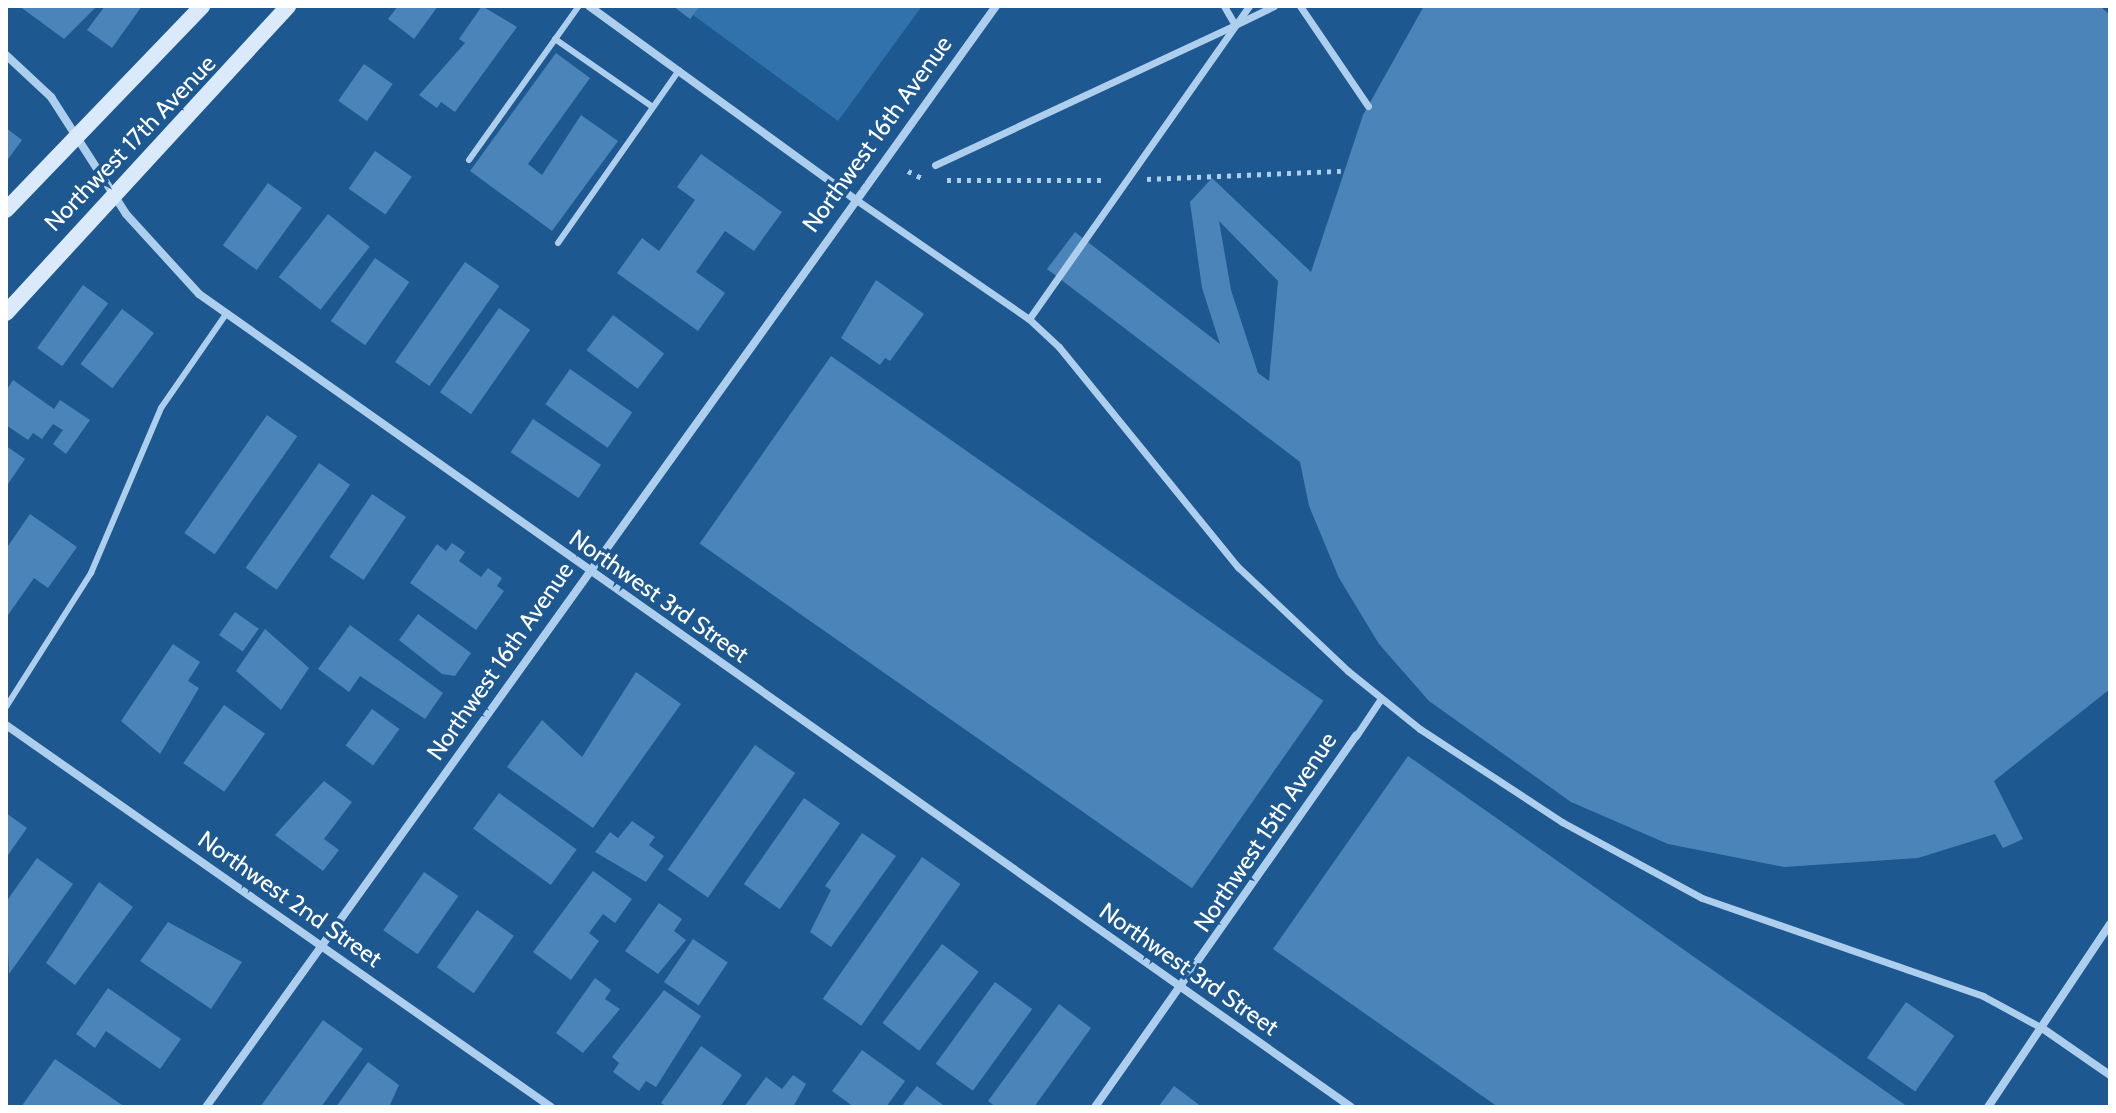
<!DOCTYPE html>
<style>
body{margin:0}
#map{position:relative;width:2116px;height:1113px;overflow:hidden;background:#1e5890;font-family:Cabin,sans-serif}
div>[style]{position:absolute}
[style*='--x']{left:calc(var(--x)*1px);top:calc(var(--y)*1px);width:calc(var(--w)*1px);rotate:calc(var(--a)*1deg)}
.green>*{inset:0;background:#3172ad}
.building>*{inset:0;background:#4a84b8;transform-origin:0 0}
.path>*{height:5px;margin-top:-2.5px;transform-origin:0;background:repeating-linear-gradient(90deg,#adcfed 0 4px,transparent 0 10px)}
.service>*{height:6px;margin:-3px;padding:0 3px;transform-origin:3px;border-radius:3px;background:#adcfed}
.pedestrian>*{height:7px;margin:-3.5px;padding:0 3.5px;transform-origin:3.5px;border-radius:3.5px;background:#adcfed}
.minor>*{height:8px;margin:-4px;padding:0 4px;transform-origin:4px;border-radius:4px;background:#adcfed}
.secondary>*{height:16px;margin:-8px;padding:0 8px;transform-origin:8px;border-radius:8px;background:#daeafa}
span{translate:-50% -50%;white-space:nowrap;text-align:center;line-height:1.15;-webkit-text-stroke:7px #1e5890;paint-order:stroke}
.street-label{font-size:24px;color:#fff}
.frame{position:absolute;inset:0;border:8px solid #fff;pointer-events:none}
</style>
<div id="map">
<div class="green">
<div style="clip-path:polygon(700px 6px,922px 6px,838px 121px,693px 15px)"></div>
</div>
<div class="building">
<div style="clip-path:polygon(19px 6px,97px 6px,64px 39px)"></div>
<div style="clip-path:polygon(105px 6px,142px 6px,112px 48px,87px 30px)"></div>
<div style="clip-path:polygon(398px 6px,438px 6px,414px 39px,388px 19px)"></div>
<div style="clip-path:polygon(482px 6px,517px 27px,455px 112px,441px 102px,437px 108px,419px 95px,465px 43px,459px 39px)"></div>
<div style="clip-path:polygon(673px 6px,700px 6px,690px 19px)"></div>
<div style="clip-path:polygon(evenodd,1424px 6px,2100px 6px,2110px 15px,2110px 689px,1994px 781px,2023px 839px,2003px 848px,1995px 834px,1918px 858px,1784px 867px,1668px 844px,1571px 802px,1429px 701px,1379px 644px,1339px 578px,1309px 506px,1300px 462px,1047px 269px,1075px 232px,1220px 344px,1202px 288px,1190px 202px,1212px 178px,1311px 272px,1363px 115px,1424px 6px,1219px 221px,1278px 281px,1269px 381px,1258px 373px,1231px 290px,1219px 221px)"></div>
<div style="clip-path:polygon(556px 53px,590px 78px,528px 164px,542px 175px,581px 115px,618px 141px,552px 231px,470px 171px)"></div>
<div style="left:364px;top:64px;width:35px;height:45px;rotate:35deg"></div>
<div style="clip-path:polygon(6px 128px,22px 140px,6px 162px)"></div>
<div style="left:375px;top:151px;width:45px;height:46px;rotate:35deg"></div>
<div style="clip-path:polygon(701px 154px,782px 212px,754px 251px,725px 231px,696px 272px,725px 293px,698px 331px,617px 273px,642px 238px,659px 251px,695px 200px,677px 187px)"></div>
<div style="left:268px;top:183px;width:42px;height:77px;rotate:36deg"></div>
<div style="left:328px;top:214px;width:53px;height:80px;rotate:38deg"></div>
<div style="left:375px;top:258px;width:42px;height:77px;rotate:35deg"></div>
<div style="left:465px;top:262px;width:42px;height:122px;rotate:35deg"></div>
<div style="clip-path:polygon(876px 280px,924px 314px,890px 361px,885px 358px,880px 365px,841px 338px)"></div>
<div style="left:83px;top:285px;width:31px;height:78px;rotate:36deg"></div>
<div style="left:499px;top:308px;width:38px;height:103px;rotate:35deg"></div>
<div style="left:122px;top:309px;width:40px;height:69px;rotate:37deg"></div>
<div style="left:613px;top:315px;width:64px;height:44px;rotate:37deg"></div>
<div style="left:831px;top:356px;width:601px;height:229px;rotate:35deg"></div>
<div style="left:570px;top:369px;width:76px;height:43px;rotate:35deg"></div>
<div style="clip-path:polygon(13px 380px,54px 409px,60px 400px,90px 420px,66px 454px,53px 444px,63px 430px,53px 424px,42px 439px,33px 433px,28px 440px,6px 425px,6px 391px)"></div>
<div style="left:267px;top:415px;width:37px;height:144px;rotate:35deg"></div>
<div style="left:533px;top:419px;width:82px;height:40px;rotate:34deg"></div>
<div style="clip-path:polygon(6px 446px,25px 459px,6px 487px)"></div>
<div style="left:319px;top:463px;width:38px;height:128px;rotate:35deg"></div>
<div style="left:372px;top:494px;width:41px;height:76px;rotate:34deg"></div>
<div style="clip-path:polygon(30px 514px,77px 547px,48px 588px,34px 578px,6px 618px,6px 549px)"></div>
<div style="clip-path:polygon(452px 543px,465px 552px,459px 561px,481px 577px,488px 568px,502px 578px,497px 586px,504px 591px,476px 630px,410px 583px,437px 544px,446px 551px)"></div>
<div style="left:235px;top:612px;width:29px;height:28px;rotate:35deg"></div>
<div style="clip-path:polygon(418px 614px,471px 653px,455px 676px,442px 674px,399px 640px)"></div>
<div style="clip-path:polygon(350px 625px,443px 693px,425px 719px,360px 676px,349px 692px,318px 669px)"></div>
<div style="clip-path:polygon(265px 629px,309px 668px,281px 710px,236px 671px)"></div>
<div style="clip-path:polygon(173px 644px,200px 662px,188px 681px,199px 688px,160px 754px,121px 721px)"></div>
<div style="clip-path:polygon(636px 672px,681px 704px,593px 828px,507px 767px,542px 720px,582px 757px)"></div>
<div style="left:224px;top:705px;width:50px;height:71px;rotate:35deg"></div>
<div style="left:372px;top:709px;width:34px;height:45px;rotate:36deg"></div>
<div style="left:755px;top:745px;width:49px;height:152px;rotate:35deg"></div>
<div style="clip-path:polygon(1408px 756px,1908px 1107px,1498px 1107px,1273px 949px)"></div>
<div style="clip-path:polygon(324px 781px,352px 802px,324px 839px,339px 850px,323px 871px,275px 835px)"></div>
<div style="left:499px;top:793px;width:96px;height:44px;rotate:36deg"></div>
<div style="left:804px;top:798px;width:44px;height:105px;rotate:35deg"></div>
<div style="clip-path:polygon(6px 813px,27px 828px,6px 858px)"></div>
<div style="clip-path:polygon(632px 821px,655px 837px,649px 845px,664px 856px,646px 882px,595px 852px,610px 832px,618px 838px)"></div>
<div style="clip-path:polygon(862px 833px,896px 856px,831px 947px,810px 932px,831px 890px,825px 886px)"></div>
<div style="left:922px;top:857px;width:47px;height:173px;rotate:35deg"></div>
<div style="clip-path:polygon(37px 858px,73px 884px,9px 974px,6px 902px)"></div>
<div style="clip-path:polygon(593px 871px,632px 899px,615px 923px,603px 914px,589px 933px,599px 941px,571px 980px,533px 952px)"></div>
<div style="left:424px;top:872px;width:42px;height:71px;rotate:35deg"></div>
<div style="clip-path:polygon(99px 882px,133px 907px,75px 985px,46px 963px)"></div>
<div style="clip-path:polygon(659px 903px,682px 919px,674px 931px,686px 940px,658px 974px,625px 951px)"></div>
<div style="left:477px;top:910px;width:45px;height:70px;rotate:35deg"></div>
<div style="clip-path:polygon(168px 922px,242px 962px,211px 1009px,140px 961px)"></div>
<div style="left:693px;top:939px;width:42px;height:52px;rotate:34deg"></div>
<div style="left:942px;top:944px;width:46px;height:99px;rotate:37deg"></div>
<div style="clip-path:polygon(595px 978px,611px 990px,605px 999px,620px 1009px,583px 1053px,556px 1033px)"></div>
<div style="left:995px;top:982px;width:46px;height:101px;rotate:36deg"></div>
<div style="clip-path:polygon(108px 988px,181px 1039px,160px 1069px,106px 1031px,95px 1048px,76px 1034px)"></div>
<div style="clip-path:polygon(664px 990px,701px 1016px,656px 1087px,646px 1081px,639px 1091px,613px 1072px,619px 1063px,612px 1057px)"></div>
<div style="left:1906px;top:1002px;width:59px;height:68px;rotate:35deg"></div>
<div style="clip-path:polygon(1059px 1004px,1091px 1028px,1034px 1107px,996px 1107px,988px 1101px)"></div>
<div style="clip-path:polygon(323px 1020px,363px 1049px,321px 1107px,260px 1107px)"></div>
<div style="clip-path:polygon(701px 1046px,742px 1075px,720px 1107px,667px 1107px,661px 1103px)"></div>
<div style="clip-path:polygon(862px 1050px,905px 1081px,886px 1107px,854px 1107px,832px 1091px)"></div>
<div style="clip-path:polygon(55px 1059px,125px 1107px,21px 1107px)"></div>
<div style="clip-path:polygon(368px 1062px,399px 1085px,389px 1107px,336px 1107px)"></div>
<div style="clip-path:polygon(793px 1075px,806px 1084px,793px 1107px,744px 1107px,766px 1077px,782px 1089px)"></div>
<div style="clip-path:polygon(917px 1086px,946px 1107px,901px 1107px)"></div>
<div style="clip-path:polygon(1174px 1086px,1202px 1107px,1158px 1107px)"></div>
</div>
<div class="path">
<div style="--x:908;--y:171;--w:16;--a:27"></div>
<div style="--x:1147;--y:179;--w:194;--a:-2.4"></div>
<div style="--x:947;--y:180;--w:158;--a:0"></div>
</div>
<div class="service">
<div style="--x:555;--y:39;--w:119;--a:34.8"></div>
<div style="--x:469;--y:160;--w:189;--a:-54.5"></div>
<div style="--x:558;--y:243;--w:211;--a:-55"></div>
<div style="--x:6;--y:707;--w:159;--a:-57.6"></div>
<div style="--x:91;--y:573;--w:179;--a:-67"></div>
<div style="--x:161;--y:408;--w:114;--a:-55.3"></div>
</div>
<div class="pedestrian">
<div style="--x:1300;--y:6;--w:121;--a:55.8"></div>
<div style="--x:1237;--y:24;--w:41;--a:-25.9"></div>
<div style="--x:935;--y:165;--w:331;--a:-25"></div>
<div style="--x:1235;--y:25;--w:22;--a:-120"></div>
<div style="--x:855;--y:199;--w:211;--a:34.6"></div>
<div style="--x:1029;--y:319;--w:41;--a:43"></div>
<div style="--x:1059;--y:347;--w:284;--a:50.9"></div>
<div style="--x:1238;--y:567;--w:151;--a:43.4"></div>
<div style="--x:1348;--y:671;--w:92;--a:38.9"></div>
<div style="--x:1420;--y:729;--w:170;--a:33.2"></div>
<div style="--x:1562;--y:822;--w:159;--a:28.5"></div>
<div style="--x:1702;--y:898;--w:298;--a:19.2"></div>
<div style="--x:1983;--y:996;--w:67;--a:28.5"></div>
<div style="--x:1029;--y:319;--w:383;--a:-54.9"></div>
<div style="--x:1356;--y:736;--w:43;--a:-56.3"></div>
</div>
<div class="minor">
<div style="--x:589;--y:6;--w:326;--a:36"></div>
<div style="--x:6;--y:55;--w:62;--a:43"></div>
<div style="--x:51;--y:97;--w:139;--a:57.3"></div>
<div style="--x:126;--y:214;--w:108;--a:47.6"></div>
<div style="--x:199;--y:294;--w:1410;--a:35.21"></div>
<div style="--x:6;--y:725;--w:666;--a:35.03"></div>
<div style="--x:2042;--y:1028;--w:83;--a:34.7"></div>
<div style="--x:206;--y:1107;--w:1355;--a:-54.34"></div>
<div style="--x:1095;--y:1107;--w:454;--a:-54.9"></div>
<div style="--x:1988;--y:1107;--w:220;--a:-56.3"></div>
</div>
<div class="secondary">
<div style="--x:6;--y:210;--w:283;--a:-46.1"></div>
<div style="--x:6;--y:313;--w:417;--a:-47.4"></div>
</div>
<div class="street-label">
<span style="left:877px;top:134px;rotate:-54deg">Northwest 16th Avenue</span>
<span style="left:130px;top:143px;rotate:-46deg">Northwest 17th Avenue</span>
<span style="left:659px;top:596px;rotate:35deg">Northwest 3rd Street</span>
<span style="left:500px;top:661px;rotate:-55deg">Northwest 16th Avenue</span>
<span style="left:1265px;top:832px;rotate:-56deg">Northwest 15th Avenue</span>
<span style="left:290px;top:899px;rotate:35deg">Northwest 2nd Street</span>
<span style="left:1189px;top:969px;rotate:35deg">Northwest 3rd Street</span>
</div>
<div class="frame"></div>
</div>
